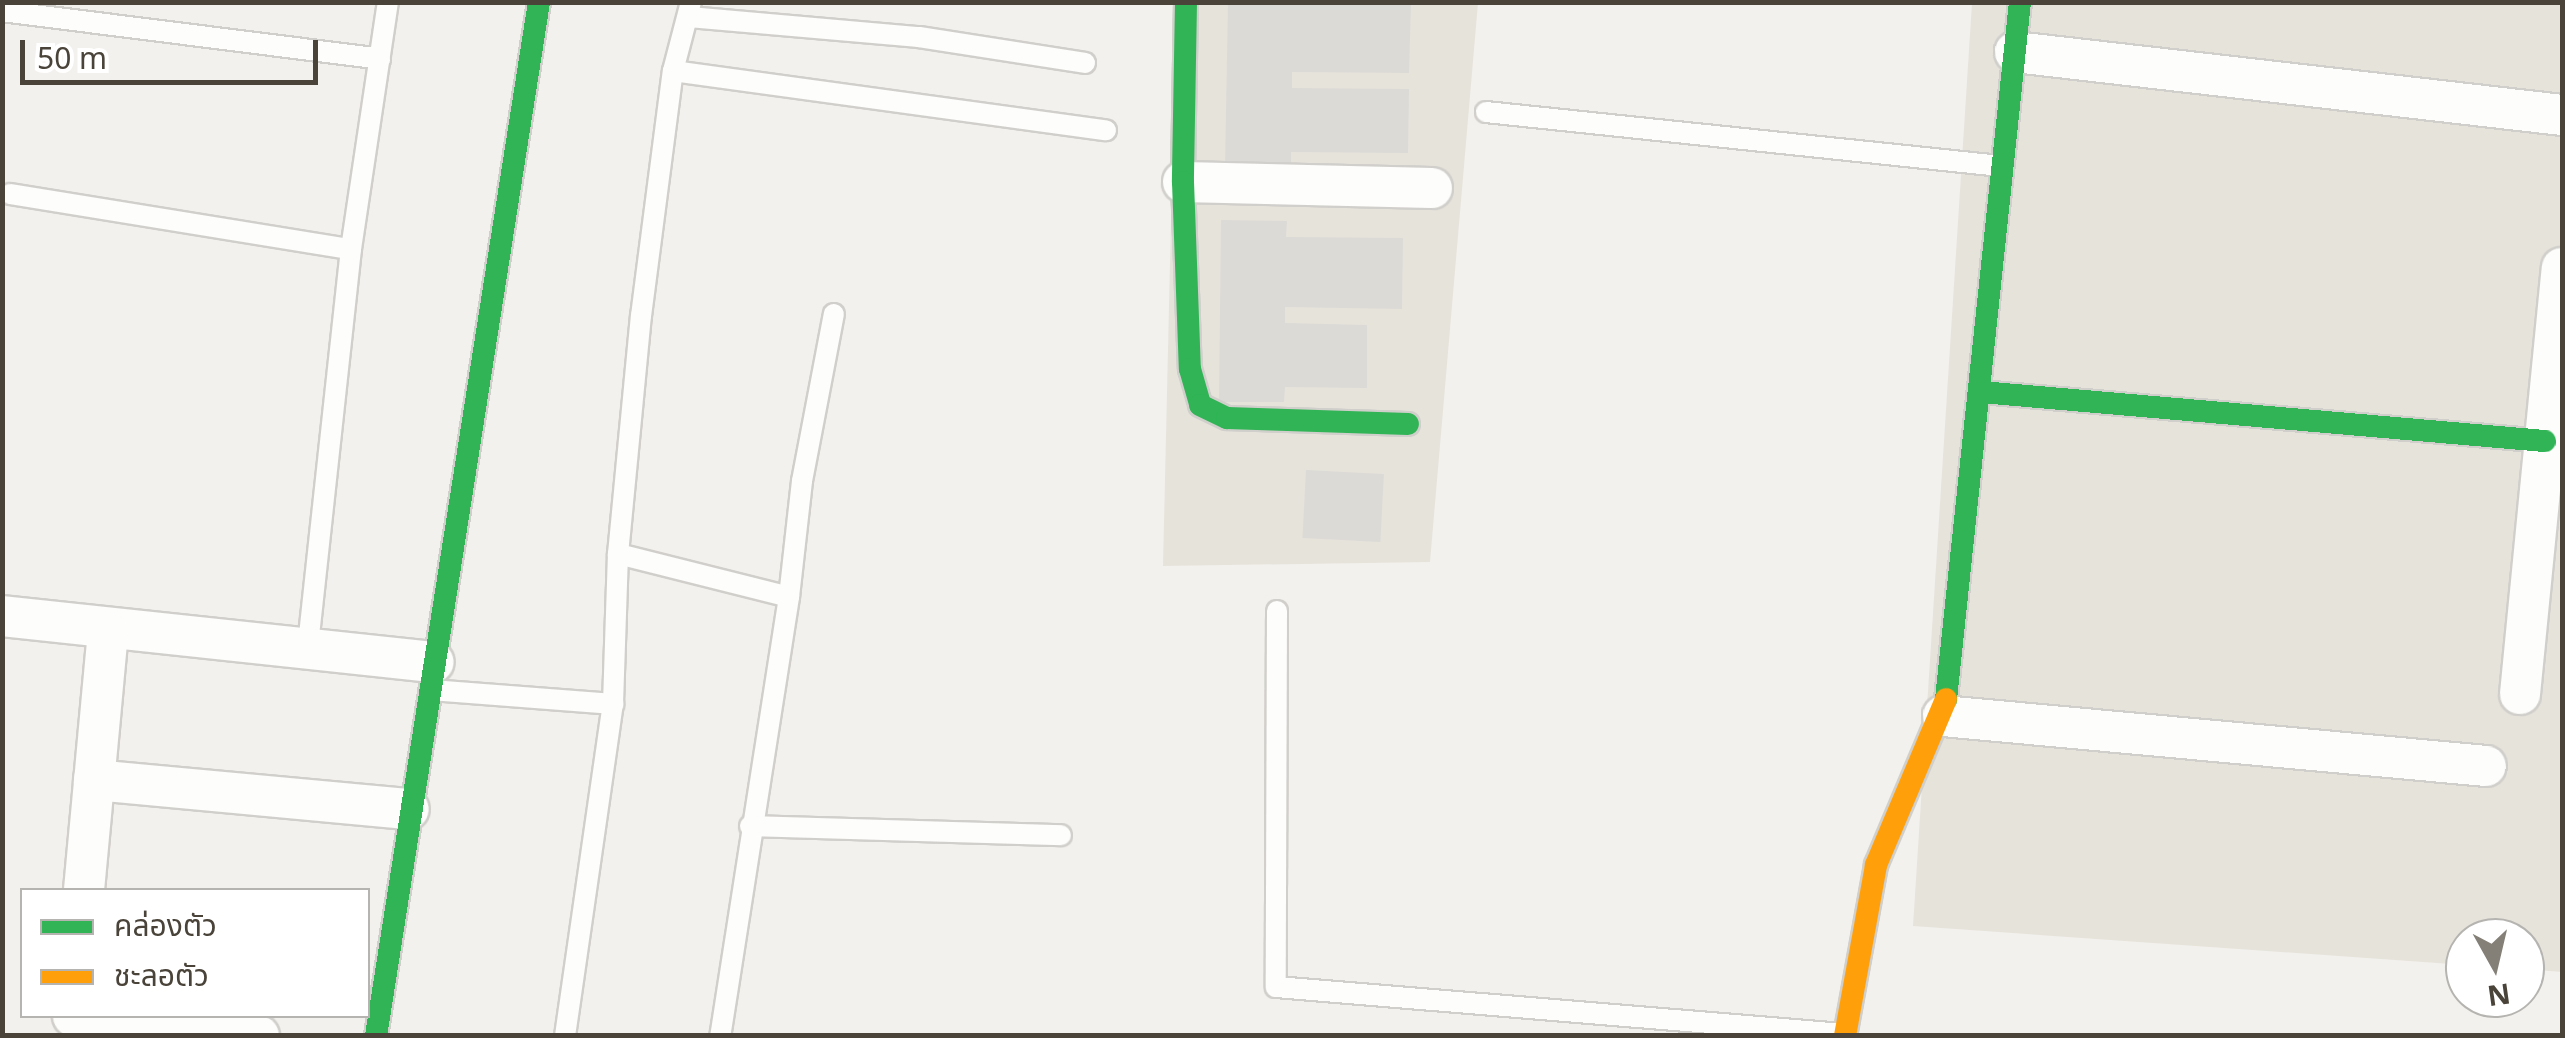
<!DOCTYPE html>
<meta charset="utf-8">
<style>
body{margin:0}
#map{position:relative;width:2565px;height:1038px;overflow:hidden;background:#f3f1ed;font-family:"Noto Sans","Noto Sans Thai",sans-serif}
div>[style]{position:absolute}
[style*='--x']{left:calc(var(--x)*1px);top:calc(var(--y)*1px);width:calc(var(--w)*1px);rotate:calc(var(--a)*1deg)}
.residential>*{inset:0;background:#e6e3db}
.building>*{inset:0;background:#dcdad6;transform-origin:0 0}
.roads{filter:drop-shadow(2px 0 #d1cfcb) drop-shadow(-2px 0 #d1cfcb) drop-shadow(0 2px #d1cfcb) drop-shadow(0 -2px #d1cfcb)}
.lane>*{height:20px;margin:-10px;padding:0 10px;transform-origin:10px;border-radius:10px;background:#fdfdfc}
.street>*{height:40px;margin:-20px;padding:0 20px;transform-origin:20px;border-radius:20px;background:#fdfdfc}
.fast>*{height:22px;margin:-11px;padding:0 11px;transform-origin:11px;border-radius:11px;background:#30b455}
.slow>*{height:22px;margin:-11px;padding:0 11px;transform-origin:11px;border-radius:11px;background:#ff9f0a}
span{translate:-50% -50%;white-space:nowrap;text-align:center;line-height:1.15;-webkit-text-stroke:8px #fff;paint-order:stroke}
.frame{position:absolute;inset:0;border:5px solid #494339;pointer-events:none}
.legend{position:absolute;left:20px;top:888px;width:350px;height:130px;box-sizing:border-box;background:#fff;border:2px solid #b6b4b0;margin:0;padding:12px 18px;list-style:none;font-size:30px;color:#494339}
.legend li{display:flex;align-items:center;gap:20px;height:50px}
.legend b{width:50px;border:2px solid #b6b4b0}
.north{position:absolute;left:2445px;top:918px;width:100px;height:100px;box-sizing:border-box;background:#fff;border:2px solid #b6b4b0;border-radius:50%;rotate:172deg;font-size:28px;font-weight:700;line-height:40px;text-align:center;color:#494339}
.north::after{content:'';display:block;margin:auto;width:35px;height:45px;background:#848078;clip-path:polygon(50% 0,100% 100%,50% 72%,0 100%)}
.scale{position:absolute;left:20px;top:40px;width:298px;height:45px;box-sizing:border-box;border:5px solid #494339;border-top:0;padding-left:12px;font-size:30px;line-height:35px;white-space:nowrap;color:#494339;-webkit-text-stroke:8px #fff;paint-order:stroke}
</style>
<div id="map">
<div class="residential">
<div style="clip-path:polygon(1176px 3px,1478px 3px,1430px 562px,1163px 566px)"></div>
<div style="clip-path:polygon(1972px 3px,2562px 3px,2562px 972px,2525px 969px,2525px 938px,2465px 938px,2465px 965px,1913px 926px)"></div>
</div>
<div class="building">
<div style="clip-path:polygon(1228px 2px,1411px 3px,1409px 73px,1292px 72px,1292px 88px,1409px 89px,1408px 153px,1291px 152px,1291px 167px,1225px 166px)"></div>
<div style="clip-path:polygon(1221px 220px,1287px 221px,1286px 237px,1403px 238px,1402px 309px,1285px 307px,1285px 323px,1367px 325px,1367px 388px,1285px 387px,1284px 402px,1219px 402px)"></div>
<div style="left:1306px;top:470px;width:78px;height:68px;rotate:3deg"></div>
</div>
<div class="roads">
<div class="lane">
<div style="--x:2;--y:11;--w:381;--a:7.2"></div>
<div style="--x:689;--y:17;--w:231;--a:5"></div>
<div style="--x:919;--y:37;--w:168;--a:8.9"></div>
<div style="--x:673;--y:71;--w:437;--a:7.8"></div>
<div style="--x:1486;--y:112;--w:518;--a:5.99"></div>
<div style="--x:10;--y:194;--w:345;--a:9.2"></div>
<div style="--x:618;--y:554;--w:176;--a:14.1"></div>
<div style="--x:789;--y:597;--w:444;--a:98.9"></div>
<div style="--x:789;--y:597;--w:117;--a:-83.6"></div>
<div style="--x:802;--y:481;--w:170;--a:-79.2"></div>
<div style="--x:1277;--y:611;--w:376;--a:90.2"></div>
<div style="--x:1276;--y:987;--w:569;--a:4.74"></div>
<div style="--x:307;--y:654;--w:407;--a:-83.8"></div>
<div style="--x:351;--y:249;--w:250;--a:-81.5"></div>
<div style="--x:431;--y:690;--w:183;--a:4.4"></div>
<div style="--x:750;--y:826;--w:311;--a:1.7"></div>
<div style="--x:565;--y:1036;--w:335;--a:-81.8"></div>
<div style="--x:613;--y:704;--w:150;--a:-88.1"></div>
<div style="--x:618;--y:554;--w:239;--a:-84.5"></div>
<div style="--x:641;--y:316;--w:247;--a:-82.6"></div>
<div style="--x:673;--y:71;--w:71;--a:-75.4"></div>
</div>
<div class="street">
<div style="--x:2015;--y:52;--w:551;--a:6.57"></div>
<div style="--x:1183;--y:182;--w:249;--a:1.4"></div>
<div style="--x:2;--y:616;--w:434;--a:6.1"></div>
<div style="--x:2520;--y:694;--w:428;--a:-84.4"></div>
<div style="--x:1943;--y:716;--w:545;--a:5.26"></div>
<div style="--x:94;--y:780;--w:316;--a:5.3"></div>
<div style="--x:84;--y:890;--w:259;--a:-84.7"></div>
<div style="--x:73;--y:1016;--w:187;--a:6.1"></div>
</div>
<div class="fast">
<div style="--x:1186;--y:2;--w:180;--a:91"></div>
<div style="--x:1183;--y:182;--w:187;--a:87.9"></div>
<div style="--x:1190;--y:369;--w:37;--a:74"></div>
<div style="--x:1200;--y:405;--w:30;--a:26"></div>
<div style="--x:1227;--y:418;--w:181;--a:1.9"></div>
<div style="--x:1981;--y:392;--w:566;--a:4.97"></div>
<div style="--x:1946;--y:699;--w:701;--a:-83.94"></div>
<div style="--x:376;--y:1036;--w:1047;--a:-81.04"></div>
</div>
<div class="slow">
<div style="--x:1845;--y:1036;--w:174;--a:-79.7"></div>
<div style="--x:1876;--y:865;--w:180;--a:-67.1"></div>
</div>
</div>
<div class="frame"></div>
<ul class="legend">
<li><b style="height:12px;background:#30b455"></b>คล่องตัว</li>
<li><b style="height:12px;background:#ff9f0a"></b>ชะลอตัว</li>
</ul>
<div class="north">N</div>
<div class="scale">50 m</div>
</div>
